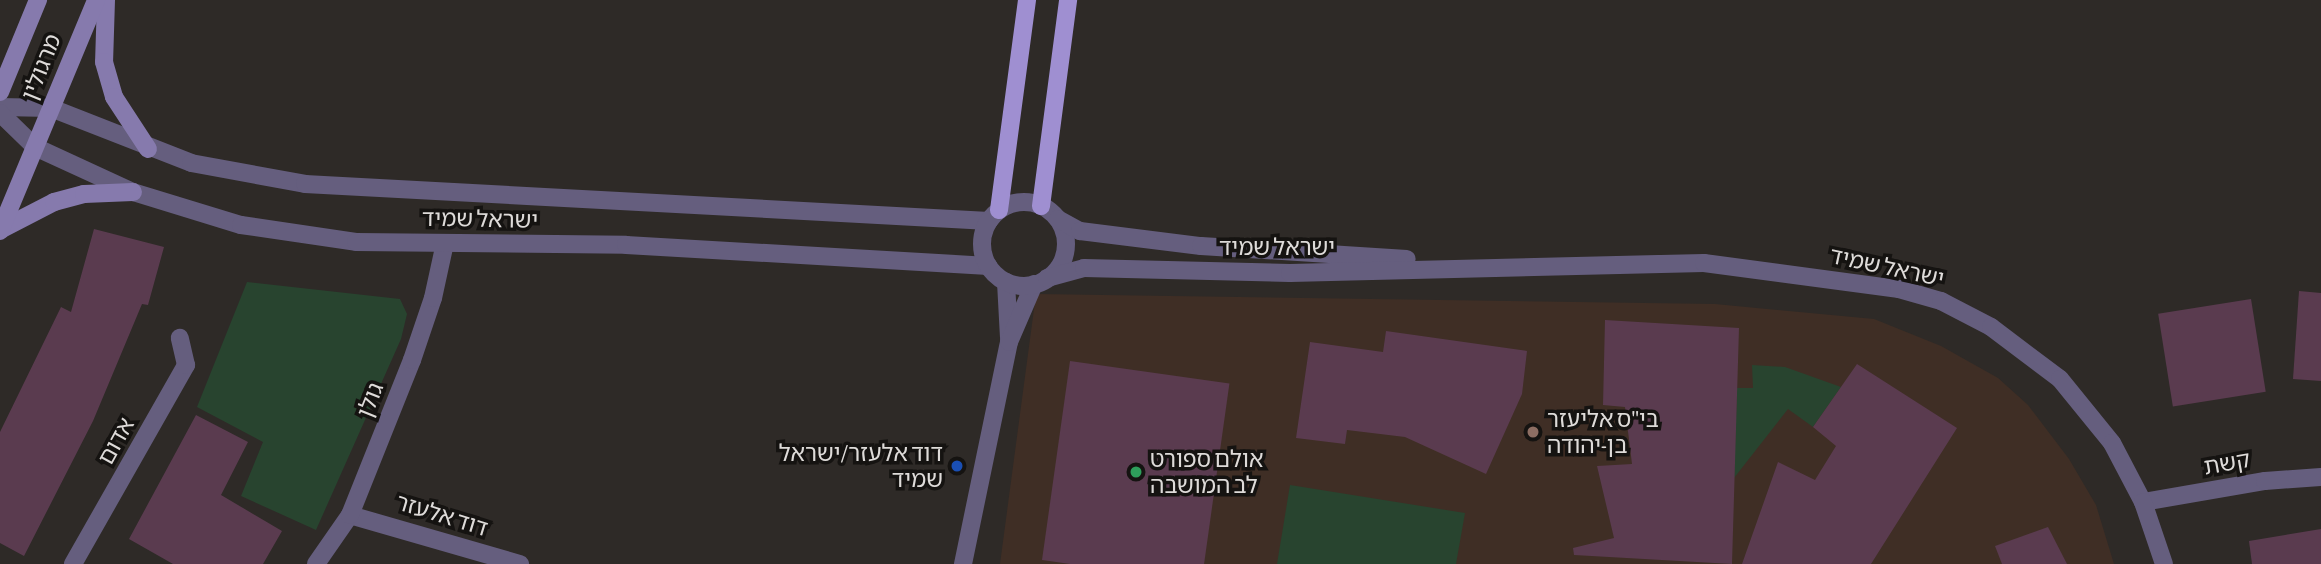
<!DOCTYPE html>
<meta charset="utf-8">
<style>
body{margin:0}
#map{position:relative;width:2321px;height:564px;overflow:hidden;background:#2e2a27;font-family:"Asap Condensed","Noto Sans Hebrew",sans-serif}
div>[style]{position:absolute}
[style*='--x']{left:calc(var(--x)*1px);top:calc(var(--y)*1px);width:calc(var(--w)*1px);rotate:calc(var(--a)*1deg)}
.education>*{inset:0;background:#3f2e25}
.green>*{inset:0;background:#28442f}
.building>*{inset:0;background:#5a3b4f;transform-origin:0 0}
.minor>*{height:18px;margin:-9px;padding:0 9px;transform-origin:9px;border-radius:9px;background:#655e7e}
.tertiary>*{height:18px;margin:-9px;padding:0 9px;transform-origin:9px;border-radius:9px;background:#655e7e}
.tertiary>.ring{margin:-9px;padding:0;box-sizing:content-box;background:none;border:18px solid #655e7e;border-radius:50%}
.secondary>*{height:18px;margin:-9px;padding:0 9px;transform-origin:9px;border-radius:9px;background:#867aad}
.primary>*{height:18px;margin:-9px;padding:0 9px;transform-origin:9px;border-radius:9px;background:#9f8fd1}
.dots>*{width:19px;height:19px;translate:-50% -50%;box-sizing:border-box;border:4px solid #151311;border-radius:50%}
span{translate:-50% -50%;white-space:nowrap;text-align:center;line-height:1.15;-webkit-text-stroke:7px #151311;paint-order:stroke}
.street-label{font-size:23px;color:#dedbd9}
.poi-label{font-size:23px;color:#dedbd9}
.left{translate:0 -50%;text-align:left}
.right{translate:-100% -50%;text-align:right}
</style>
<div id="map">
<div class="education">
<div style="clip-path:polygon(1036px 294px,1715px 304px,1874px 319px,1941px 346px,1998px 378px,2028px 405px,2069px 459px,2096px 505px,2114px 564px,1000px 564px)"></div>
</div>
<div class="green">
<div style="clip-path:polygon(247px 282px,400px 299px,407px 314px,401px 339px,316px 530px,241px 496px,263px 442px,197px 407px)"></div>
<div style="clip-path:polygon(1752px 365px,1785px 367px,1841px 387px,1813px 427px,1788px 409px,1734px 478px,1737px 388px,1753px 388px)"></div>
<div style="clip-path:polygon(1290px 485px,1465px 513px,1456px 564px,1277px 564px)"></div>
</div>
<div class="building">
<div style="clip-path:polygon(94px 229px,164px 247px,148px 305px,142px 304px,93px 421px,24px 556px,0 543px,0 432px,61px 307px,71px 312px)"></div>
<div style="clip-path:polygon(2299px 291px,2321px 293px,2321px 381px,2293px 379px)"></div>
<div style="left:2251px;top:299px;width:94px;height:94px;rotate:81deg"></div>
<div style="clip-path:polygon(1605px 320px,1739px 328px,1732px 564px,1574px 555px,1573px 548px,1614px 538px,1597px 466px,1632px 464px,1625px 407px,1603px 405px)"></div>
<div style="clip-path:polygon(1386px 331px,1527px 351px,1522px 394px,1486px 474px,1405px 437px,1347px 430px,1345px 444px,1296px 438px,1310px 342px,1383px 352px)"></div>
<div style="left:1070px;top:361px;width:161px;height:201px;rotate:8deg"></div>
<div style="clip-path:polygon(1857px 364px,1957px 428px,1871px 564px,1742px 564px,1778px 462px,1815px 480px,1836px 446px,1813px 427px)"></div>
<div style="clip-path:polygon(196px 415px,248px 442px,221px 495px,282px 531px,263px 564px,173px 564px,129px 539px)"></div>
<div style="clip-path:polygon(2048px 527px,2067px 564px,2002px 564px,1995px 546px)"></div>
<div style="clip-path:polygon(2321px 529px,2321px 564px,2252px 564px,2249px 541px)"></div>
</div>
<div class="minor">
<div style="--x:1006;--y:282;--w:56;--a:86.9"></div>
<div style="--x:2143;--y:502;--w:124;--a:-9.8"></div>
<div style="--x:2265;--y:481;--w:56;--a:-4.1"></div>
<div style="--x:350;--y:515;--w:177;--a:16.1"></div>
<div style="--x:73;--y:564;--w:229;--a:-60.4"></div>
<div style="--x:186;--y:365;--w:28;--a:-103"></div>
<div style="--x:316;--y:564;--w:60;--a:-55.2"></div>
<div style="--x:350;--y:515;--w:167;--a:-68.2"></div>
<div style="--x:412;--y:360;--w:65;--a:-71.3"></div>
<div style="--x:433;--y:298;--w:56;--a:-77.7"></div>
<div style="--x:963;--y:564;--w:227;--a:-78.3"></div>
<div style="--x:1009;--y:342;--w:63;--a:-66.7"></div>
</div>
<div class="tertiary">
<div style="--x:0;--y:107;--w:51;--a:1.1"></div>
<div style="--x:51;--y:108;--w:150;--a:21.4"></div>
<div style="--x:191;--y:163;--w:116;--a:10.4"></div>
<div style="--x:305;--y:184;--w:685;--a:3.1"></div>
<div style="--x:0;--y:113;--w:49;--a:44.2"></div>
<div style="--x:35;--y:147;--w:108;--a:24.7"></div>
<div style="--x:133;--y:192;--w:113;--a:17"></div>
<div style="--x:241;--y:225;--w:116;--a:8.4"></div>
<div style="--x:356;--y:242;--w:270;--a:0.6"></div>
<div style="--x:626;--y:245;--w:363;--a:3.3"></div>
<div class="ring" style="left:982px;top:202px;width:66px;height:66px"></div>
<div style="--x:1058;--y:219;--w:25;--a:29"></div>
<div style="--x:1080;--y:231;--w:122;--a:7.1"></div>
<div style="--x:1201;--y:246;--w:206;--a:3.6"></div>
<div style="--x:1047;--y:278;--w:38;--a:-15"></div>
<div style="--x:1084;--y:268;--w:206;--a:1.4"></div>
<div style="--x:1290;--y:273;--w:414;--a:-1.4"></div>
<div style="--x:1704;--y:263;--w:197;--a:7.6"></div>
<div style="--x:1899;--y:289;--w:44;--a:15.9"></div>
<div style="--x:1941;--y:301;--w:56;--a:27.5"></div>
<div style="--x:1991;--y:327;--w:86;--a:37"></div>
<div style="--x:2060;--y:379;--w:82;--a:50.9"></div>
<div style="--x:2112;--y:443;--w:67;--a:62.3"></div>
<div style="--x:2143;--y:502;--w:65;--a:71.3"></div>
</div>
<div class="secondary">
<div style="--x:106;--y:0;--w:62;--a:91.8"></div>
<div style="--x:104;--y:62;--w:36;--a:74"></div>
<div style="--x:114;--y:97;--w:62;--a:56.8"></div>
<div style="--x:0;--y:92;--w:100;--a:-67.6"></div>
<div style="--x:0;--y:230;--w:61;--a:-27.4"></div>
<div style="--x:54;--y:202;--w:31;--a:-15"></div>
<div style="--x:84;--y:194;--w:49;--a:-2.3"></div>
<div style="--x:0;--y:231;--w:250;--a:-67.4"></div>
</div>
<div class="primary">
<div style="--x:1041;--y:206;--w:208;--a:-82.5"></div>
<div style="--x:999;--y:210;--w:212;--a:-82.4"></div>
</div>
<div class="dots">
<div style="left:1533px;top:432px;background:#8d6e63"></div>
<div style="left:957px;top:466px;background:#1a4fb4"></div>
<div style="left:1136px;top:472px;background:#2e9e5b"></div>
</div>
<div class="street-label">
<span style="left:41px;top:67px;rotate:-68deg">מרגולין</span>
<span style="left:480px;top:219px;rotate:1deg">ישראל שמיד</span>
<span style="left:1277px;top:247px">ישראל שמיד</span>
<span style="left:1887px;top:267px;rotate:12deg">ישראל שמיד</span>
<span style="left:370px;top:400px;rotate:-68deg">גולן</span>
<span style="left:116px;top:441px;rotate:-61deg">אדום</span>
<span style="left:2227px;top:463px;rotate:-10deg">קשת</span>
<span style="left:442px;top:515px;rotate:17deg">דוד אלעזר</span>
</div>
<div class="poi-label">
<span class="left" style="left:1547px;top:432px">בי"ס אליעזר<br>בן-יהודה</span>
<span class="right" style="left:943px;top:466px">דוד אלעזר/ישראל<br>שמיד</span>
<span class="left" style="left:1150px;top:472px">אולם ספורט<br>לב המושבה</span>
</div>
</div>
